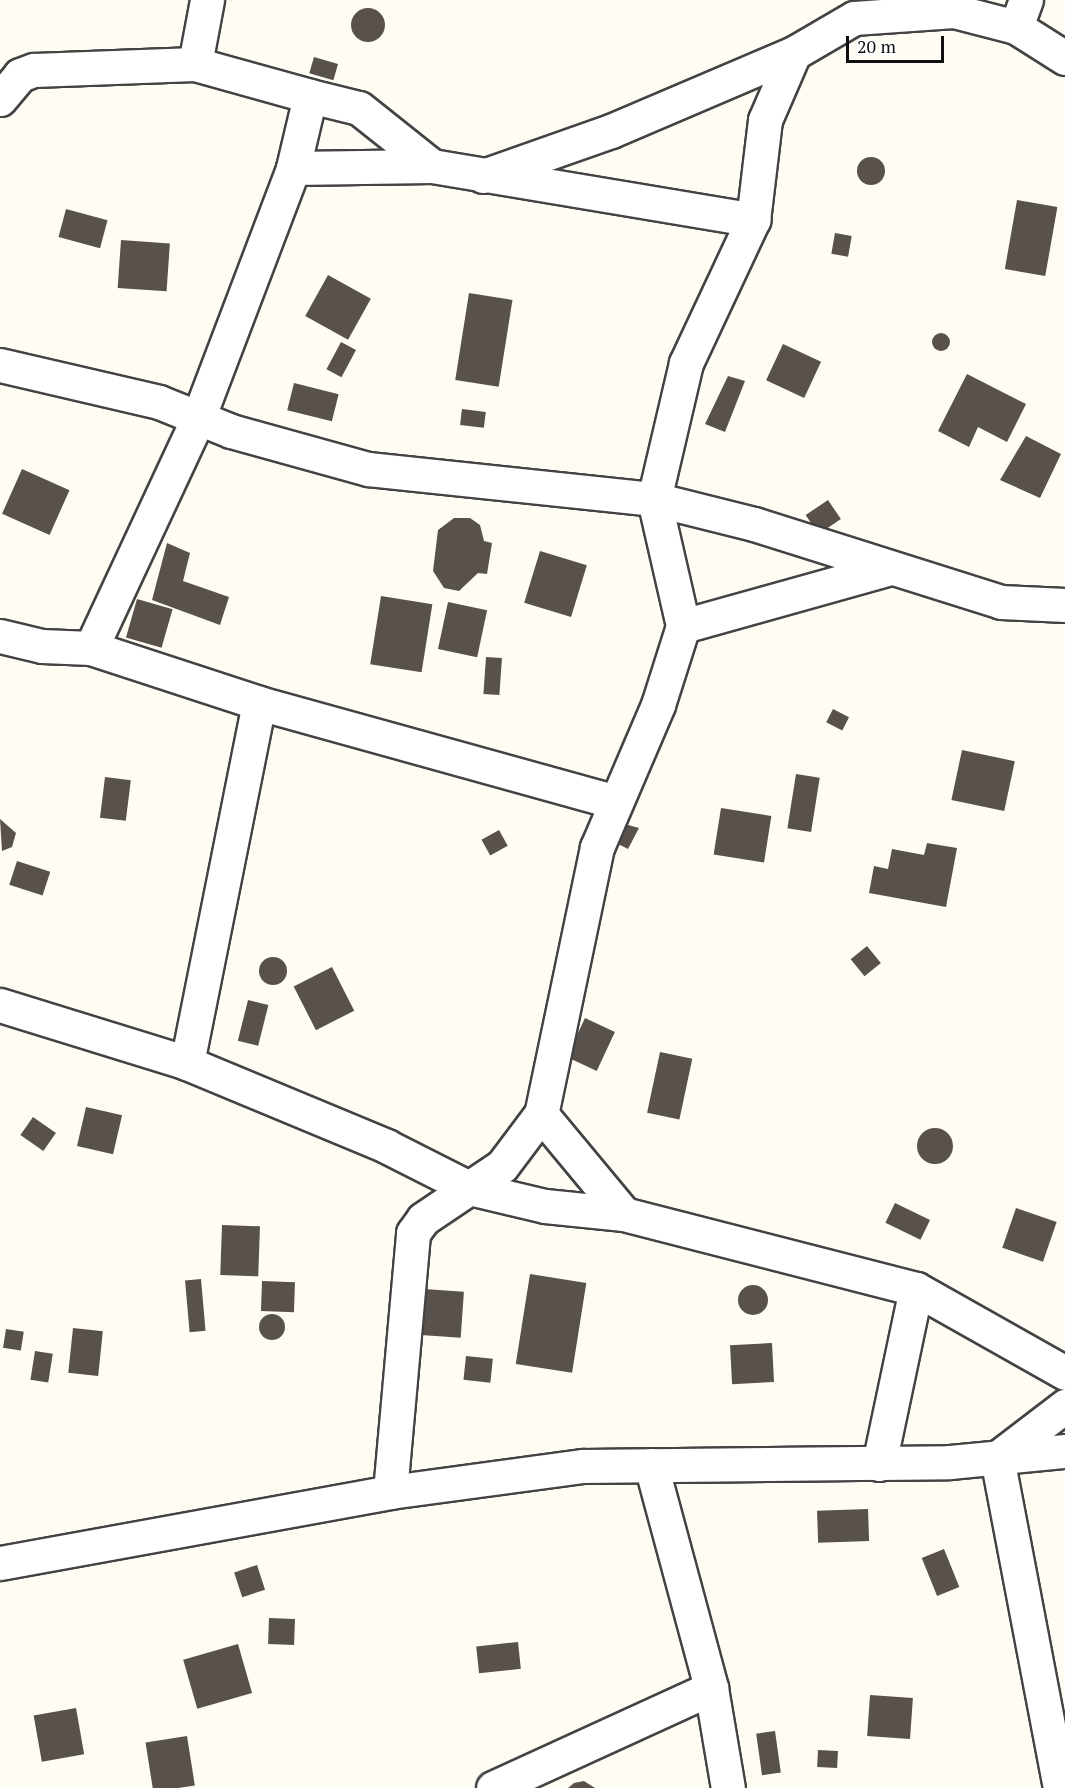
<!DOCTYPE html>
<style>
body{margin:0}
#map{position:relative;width:1065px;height:1788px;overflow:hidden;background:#fffcf4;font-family:"PT Serif",serif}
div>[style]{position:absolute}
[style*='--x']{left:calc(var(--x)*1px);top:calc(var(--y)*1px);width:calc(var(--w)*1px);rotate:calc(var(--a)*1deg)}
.building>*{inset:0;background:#59514c;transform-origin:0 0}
.round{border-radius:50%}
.roads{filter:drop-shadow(2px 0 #434343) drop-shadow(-2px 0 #434343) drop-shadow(0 2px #434343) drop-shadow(0 -2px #434343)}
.minor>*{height:33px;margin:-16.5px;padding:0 16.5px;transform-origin:16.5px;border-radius:16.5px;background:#fff}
span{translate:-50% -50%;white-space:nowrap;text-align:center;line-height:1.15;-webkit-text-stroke:6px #fff;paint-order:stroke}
.scale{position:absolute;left:846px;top:36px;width:98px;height:27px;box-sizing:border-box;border:3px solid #101010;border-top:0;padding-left:8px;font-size:18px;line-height:21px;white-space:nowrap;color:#101010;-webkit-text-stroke:4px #fff;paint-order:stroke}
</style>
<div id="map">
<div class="building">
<div class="round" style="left:351px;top:8px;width:34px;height:34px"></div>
<div style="left:314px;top:57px;width:25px;height:17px;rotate:16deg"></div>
<div class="round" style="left:857px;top:157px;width:28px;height:28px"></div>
<div style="left:1017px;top:200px;width:41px;height:70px;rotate:10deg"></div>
<div style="left:66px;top:209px;width:43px;height:29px;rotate:15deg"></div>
<div style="left:835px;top:233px;width:17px;height:21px;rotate:10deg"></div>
<div style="left:121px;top:240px;width:49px;height:48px;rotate:4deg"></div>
<div style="left:328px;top:275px;width:49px;height:47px;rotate:29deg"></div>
<div style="left:469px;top:293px;width:44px;height:88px;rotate:9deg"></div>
<div class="round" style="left:932px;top:333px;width:18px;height:18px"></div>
<div style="left:341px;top:342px;width:17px;height:31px;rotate:28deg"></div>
<div style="left:783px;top:344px;width:42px;height:40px;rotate:25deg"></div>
<div style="clip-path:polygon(967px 374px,1026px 404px,1007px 442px,978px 427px,969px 447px,938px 431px)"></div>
<div style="clip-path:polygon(728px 376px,745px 381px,725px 432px,705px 424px)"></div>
<div style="left:294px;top:383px;width:46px;height:28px;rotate:14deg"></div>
<div style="left:462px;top:409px;width:24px;height:16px;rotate:7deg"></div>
<div style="clip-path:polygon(1026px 436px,1061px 454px,1040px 498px,1000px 480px)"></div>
<div style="left:22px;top:469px;width:52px;height:49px;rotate:24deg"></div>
<div style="left:828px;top:500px;width:23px;height:27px;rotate:56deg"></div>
<div style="clip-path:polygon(454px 518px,470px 518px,480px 525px,484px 541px,492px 543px,487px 574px,478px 573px,459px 591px,444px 588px,433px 571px,438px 530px)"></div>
<div style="clip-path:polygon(167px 543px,190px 553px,183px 581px,229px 597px,220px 625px,152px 600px)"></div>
<div style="left:540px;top:551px;width:49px;height:54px;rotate:17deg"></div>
<div style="left:381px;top:596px;width:52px;height:69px;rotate:9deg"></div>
<div style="left:137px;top:599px;width:37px;height:40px;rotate:16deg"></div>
<div style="left:448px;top:602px;width:40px;height:48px;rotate:12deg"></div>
<div style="left:486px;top:657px;width:16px;height:37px;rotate:4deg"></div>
<div style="left:833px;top:709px;width:18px;height:15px;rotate:27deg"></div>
<div style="left:962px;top:750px;width:54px;height:51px;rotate:12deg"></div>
<div style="left:796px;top:774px;width:24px;height:55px;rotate:9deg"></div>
<div style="left:105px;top:777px;width:26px;height:41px;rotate:7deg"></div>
<div style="left:721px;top:808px;width:51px;height:47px;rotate:9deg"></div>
<div style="clip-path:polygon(0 819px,16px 833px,12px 847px,2px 851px)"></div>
<div style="clip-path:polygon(621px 823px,639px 828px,628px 849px,612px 841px)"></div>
<div style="left:499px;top:830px;width:18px;height:20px;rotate:61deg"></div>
<div style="clip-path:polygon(927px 843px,957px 848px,946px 907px,869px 893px,874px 866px,888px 869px,892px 849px,924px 855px)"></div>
<div style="left:17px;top:861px;width:35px;height:25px;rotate:18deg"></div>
<div style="left:867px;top:946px;width:22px;height:21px;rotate:51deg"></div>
<div class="round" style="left:259px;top:957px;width:28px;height:28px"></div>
<div style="left:332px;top:967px;width:49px;height:43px;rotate:63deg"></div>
<div style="left:248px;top:1000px;width:21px;height:42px;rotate:14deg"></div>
<div style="left:585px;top:1018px;width:33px;height:43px;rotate:25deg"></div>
<div style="left:660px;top:1052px;width:33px;height:62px;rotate:12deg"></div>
<div style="left:86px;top:1107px;width:37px;height:40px;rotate:13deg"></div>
<div style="left:33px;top:1117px;width:28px;height:22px;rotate:35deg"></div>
<div class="round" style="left:917px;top:1128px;width:36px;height:36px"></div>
<div style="left:895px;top:1203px;width:39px;height:22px;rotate:26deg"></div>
<div style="left:1016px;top:1208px;width:43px;height:42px;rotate:19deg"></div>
<div style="left:222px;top:1225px;width:38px;height:50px;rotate:2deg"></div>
<div style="left:530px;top:1274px;width:57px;height:91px;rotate:9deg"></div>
<div style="left:201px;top:1279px;width:52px;height:16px;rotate:85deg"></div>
<div style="left:262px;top:1281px;width:33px;height:30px;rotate:2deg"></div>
<div class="round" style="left:738px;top:1285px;width:30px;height:30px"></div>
<div style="left:424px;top:1289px;width:40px;height:46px;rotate:4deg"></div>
<div class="round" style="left:259px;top:1314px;width:26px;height:26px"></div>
<div style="left:73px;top:1328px;width:30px;height:45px;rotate:6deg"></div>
<div style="left:6px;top:1329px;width:18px;height:19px;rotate:9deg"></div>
<div style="left:772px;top:1343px;width:39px;height:42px;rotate:87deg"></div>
<div style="left:35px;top:1351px;width:18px;height:29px;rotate:9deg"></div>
<div style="left:466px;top:1356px;width:27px;height:24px;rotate:6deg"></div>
<div style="left:868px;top:1509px;width:32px;height:51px;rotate:88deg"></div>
<div style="left:944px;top:1549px;width:41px;height:24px;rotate:68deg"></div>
<div style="left:257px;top:1565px;width:26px;height:24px;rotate:72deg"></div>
<div style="left:269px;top:1618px;width:26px;height:26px;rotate:2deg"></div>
<div style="left:518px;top:1642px;width:27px;height:42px;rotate:84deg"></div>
<div style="left:238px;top:1644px;width:51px;height:57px;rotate:74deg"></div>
<div style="left:870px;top:1695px;width:43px;height:41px;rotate:4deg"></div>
<div style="left:76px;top:1708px;width:47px;height:43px;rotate:80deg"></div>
<div style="left:775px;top:1731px;width:42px;height:19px;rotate:82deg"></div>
<div style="left:187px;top:1736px;width:50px;height:42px;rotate:81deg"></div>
<div style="left:818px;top:1750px;width:20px;height:17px;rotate:3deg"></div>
<div style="clip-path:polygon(584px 1781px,595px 1788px,568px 1788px,574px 1783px)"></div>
</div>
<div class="roads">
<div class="minor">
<div style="--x:1016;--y:27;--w:29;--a:-70"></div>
<div style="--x:794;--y:53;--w:73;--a:113.4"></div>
<div style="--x:765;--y:120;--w:101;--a:96.8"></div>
<div style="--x:753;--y:220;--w:158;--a:115.1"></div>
<div style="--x:686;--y:363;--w:140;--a:103.2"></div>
<div style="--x:654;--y:499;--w:130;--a:77.1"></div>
<div style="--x:683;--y:626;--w:83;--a:107.6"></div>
<div style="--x:658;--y:705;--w:155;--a:113.2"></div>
<div style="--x:597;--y:847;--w:273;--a:101.8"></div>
<div style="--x:541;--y:1114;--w:130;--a:50.3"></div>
<div style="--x:624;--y:1214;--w:301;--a:14.4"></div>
<div style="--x:916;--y:1289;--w:171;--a:29.4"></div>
<div style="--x:310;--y:96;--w:50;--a:13.8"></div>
<div style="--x:359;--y:108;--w:93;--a:38.5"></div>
<div style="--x:0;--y:99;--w:31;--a:-50"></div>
<div style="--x:20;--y:75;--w:15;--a:-20"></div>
<div style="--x:34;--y:70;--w:161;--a:-2.1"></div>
<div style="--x:195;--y:64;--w:65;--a:-79.4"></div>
<div style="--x:293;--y:168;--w:139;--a:-0.8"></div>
<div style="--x:432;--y:166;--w:326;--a:9.5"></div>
<div style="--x:483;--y:176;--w:136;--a:-19.4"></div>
<div style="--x:611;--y:131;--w:199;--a:-23.1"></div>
<div style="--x:794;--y:53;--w:69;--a:-30.3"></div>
<div style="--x:854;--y:18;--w:100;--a:-4"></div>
<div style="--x:954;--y:11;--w:64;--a:14.5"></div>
<div style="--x:1016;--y:27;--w:58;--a:32.3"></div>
<div style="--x:0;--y:365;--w:163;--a:13.1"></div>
<div style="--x:159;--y:402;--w:78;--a:21.9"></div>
<div style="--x:231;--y:431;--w:142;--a:15.5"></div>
<div style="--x:368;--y:469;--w:288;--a:6"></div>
<div style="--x:654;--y:499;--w:103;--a:14"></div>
<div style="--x:754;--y:524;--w:259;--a:17.5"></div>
<div style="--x:1001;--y:602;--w:64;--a:2.7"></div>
<div style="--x:683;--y:626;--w:216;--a:-15.6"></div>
<div style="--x:0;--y:636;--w:43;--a:13.4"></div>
<div style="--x:42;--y:646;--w:49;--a:2.3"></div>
<div style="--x:91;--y:648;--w:177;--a:18.1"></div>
<div style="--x:259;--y:703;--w:367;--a:15.5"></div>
<div style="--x:91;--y:648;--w:256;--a:-65"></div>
<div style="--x:199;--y:416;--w:265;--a:-69.2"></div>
<div style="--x:293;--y:168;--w:74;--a:-76.7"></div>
<div style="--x:310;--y:96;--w:119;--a:-164.5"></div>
<div style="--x:0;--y:1005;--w:196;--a:17.2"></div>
<div style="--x:187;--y:1063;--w:216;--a:22.6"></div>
<div style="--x:386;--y:1146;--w:93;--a:26.8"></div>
<div style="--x:469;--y:1188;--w:78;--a:13.3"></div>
<div style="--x:545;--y:1206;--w:79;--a:5.8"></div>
<div style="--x:187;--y:1063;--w:367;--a:-78.7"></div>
<div style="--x:879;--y:1464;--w:179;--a:-78.1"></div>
<div style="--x:651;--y:1465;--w:231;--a:74.9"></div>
<div style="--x:711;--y:1688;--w:101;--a:80.4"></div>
<div style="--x:390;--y:1492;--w:260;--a:-84.9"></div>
<div style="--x:413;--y:1233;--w:17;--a:-54"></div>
<div style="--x:423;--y:1219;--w:95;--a:-33.9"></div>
<div style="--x:502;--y:1166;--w:65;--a:-53.1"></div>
<div style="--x:0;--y:1563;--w:396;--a:-10.3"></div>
<div style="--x:390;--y:1492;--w:195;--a:-7.7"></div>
<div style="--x:583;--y:1466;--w:367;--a:-0.6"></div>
<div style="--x:950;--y:1462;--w:116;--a:-5.5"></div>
<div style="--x:493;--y:1788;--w:240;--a:-24.6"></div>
<div style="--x:1060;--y:1788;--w:336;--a:-100.8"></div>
<div style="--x:997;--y:1458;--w:86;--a:-37.4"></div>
</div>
</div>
<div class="scale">20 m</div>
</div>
